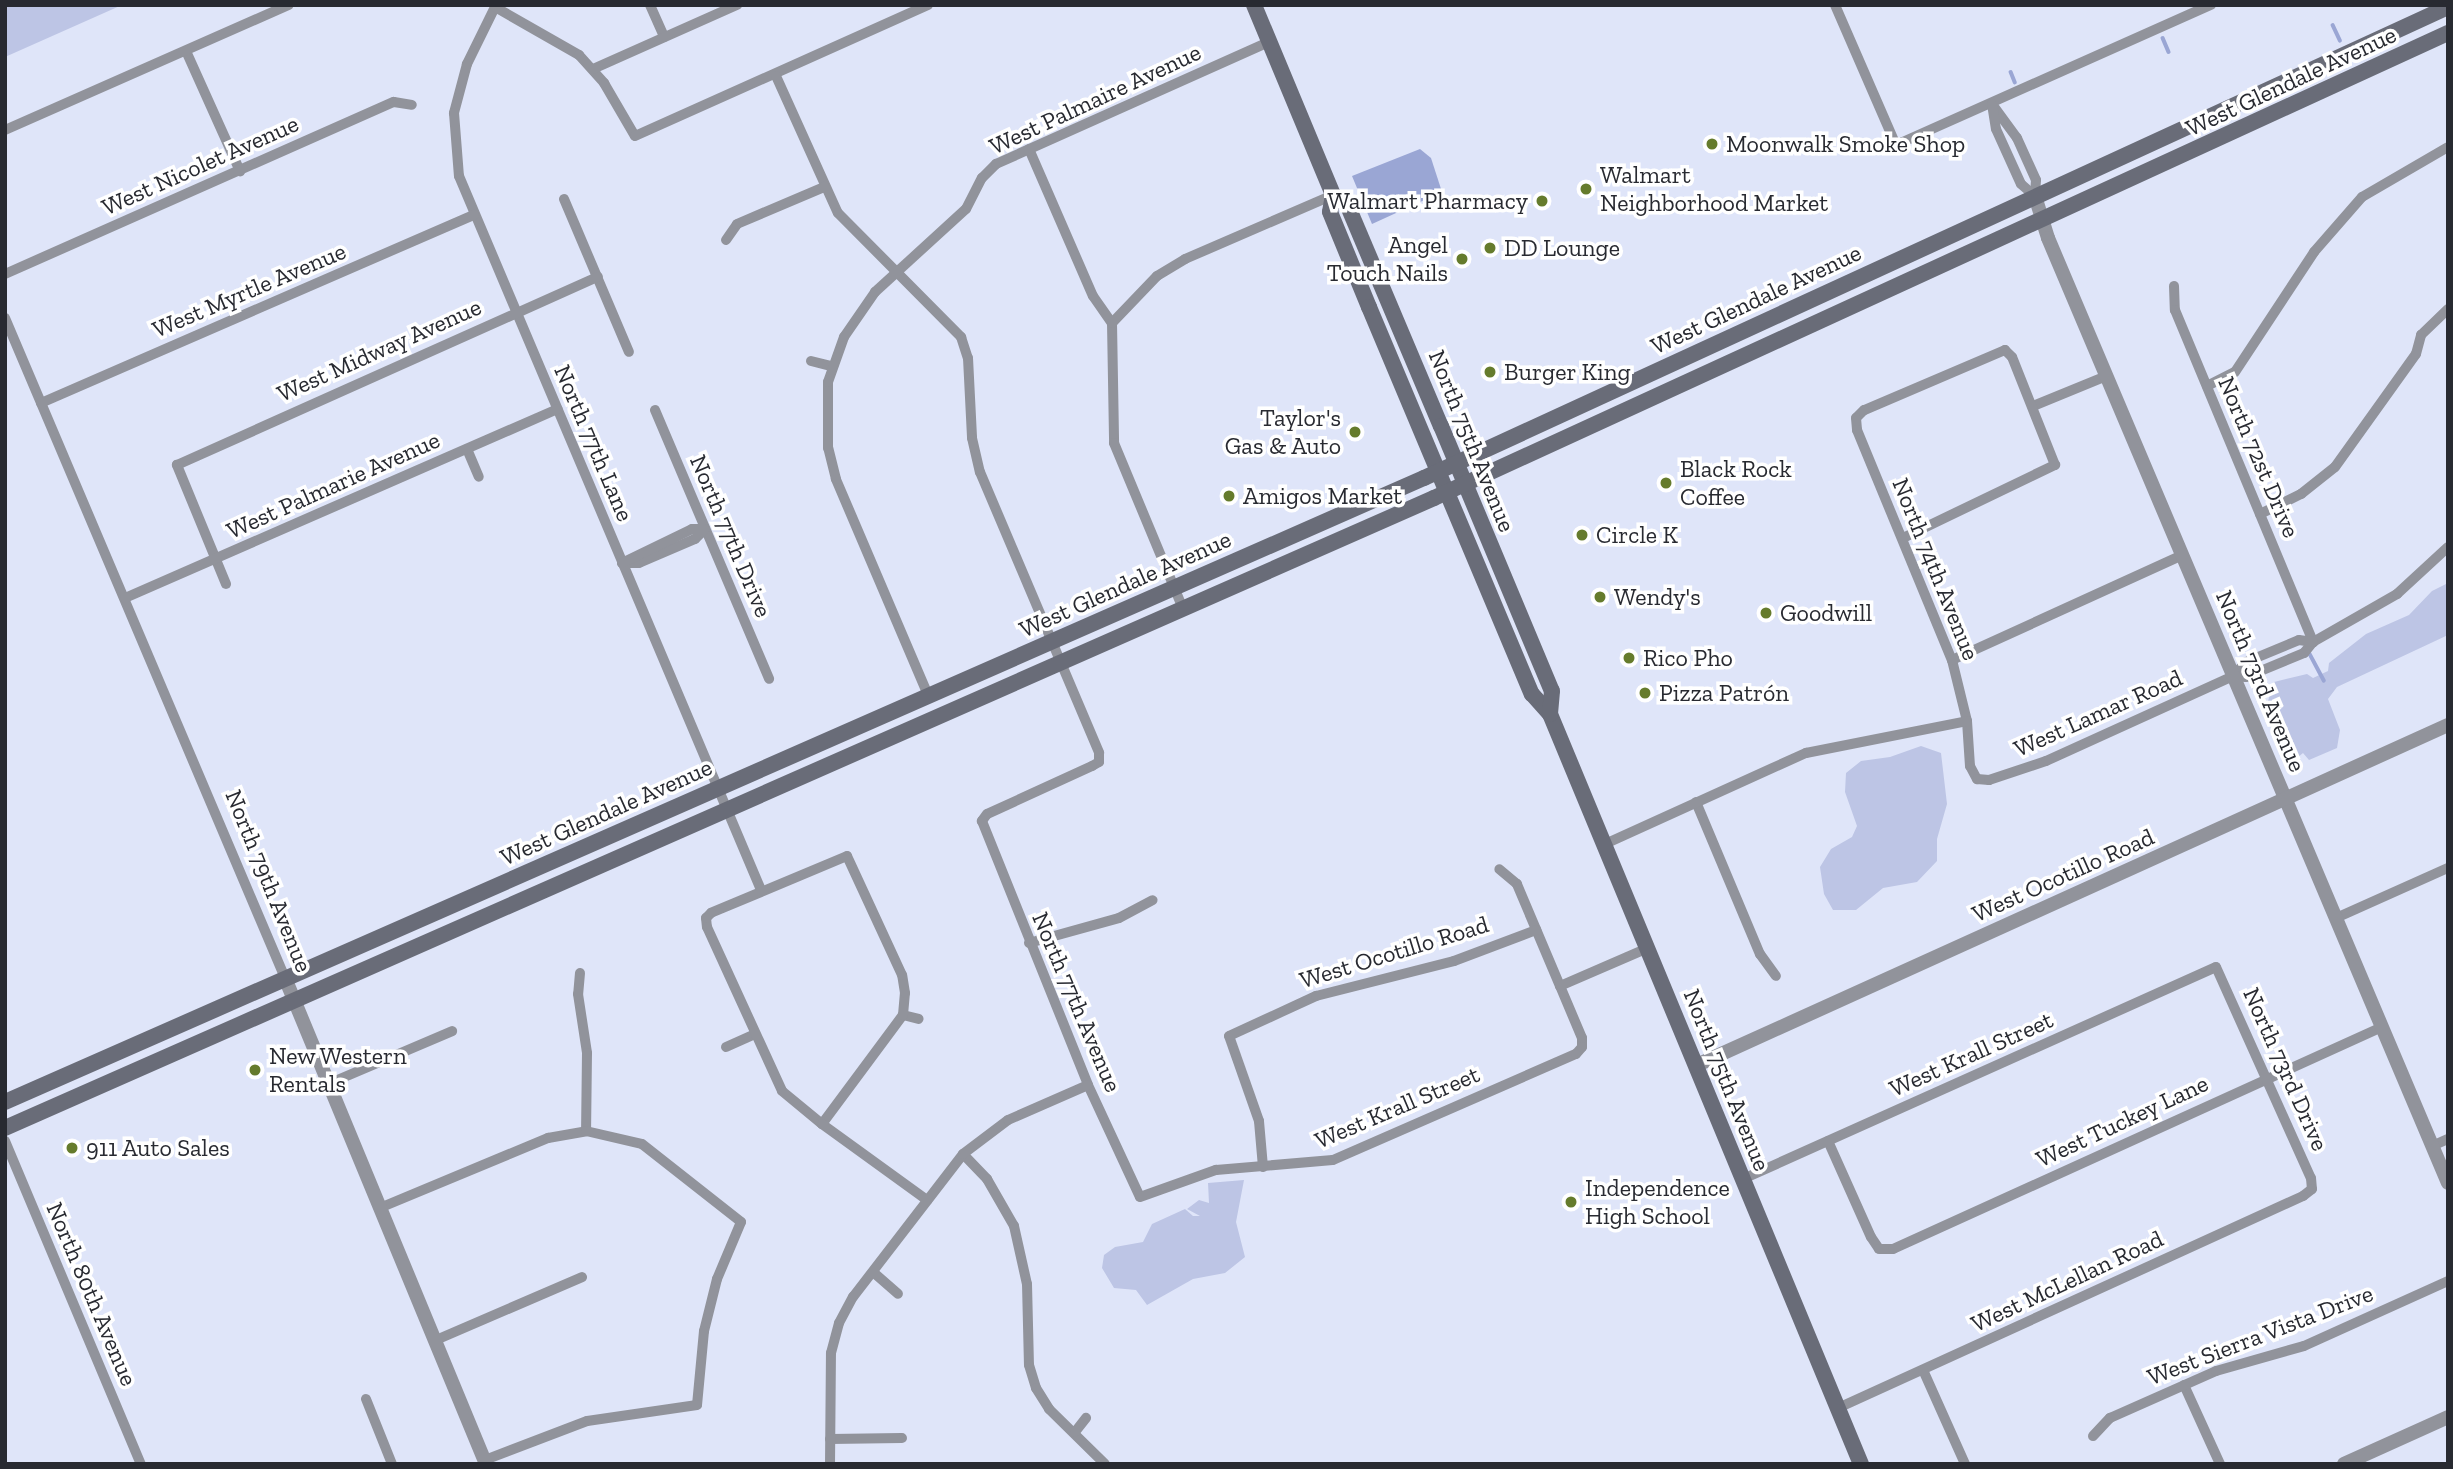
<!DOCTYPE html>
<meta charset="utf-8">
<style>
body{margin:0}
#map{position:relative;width:2453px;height:1469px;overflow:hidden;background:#dfe5f9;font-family:"Zilla Slab",serif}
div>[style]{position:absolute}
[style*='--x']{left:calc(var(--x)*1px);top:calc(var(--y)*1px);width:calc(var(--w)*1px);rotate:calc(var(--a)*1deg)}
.green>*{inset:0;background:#bdc5e5}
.water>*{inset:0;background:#9aa6d4}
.stream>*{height:3.5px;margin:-1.75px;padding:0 1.75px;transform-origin:1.75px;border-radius:1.75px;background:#9aa6d4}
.minor>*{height:10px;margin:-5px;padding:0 5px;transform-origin:5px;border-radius:5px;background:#91939b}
.tertiary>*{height:14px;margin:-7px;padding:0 7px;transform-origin:7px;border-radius:7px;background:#91939b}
.secondary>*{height:16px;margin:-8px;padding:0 8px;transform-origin:8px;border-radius:8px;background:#696c78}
.dots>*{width:19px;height:19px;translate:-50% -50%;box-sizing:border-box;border:4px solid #fff;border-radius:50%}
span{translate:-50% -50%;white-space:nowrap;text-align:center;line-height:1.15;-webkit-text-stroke:7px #fff;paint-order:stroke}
.street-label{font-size:24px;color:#282a31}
.poi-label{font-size:24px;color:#282a31}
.left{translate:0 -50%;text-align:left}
.right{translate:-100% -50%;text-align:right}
.frame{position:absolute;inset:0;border:7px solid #282a31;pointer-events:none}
</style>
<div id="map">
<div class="green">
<div style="clip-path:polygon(5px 5px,122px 5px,5px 57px)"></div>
<div style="clip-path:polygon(2446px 584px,2448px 635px,2337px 687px,2328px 699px,2340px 730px,2337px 748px,2309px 760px,2303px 753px,2297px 758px,2299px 764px,2288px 759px,2278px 720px,2268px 701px,2274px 682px,2307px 674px,2313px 678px,2328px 671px,2329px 663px,2366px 634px,2409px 615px,2432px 591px)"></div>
<div style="clip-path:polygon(1921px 746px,1941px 753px,1947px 804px,1937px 839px,1937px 861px,1917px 882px,1883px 888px,1856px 910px,1833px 910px,1824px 894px,1820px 867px,1831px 849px,1852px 837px,1857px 826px,1845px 792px,1846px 773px,1861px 761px,1890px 757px)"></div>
<div style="clip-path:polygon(1244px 1180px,1236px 1222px,1245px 1257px,1225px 1273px,1193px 1279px,1147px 1305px,1136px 1290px,1114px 1288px,1102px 1268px,1104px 1255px,1115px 1247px,1143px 1242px,1152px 1224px,1185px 1209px,1193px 1216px,1200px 1216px,1187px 1209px,1199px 1200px,1209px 1203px,1208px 1183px)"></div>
</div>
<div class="water">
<div style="clip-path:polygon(1420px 149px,1431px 158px,1442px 192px,1372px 224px,1352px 176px)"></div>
</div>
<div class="stream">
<div style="--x:2333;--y:25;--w:17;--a:65"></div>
<div style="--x:2163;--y:38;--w:15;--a:67"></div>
<div style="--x:2011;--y:72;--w:11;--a:68"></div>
<div style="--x:2310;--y:654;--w:30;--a:62"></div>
</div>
<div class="minor">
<div style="--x:496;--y:5;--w:66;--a:116.2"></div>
<div style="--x:467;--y:64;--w:51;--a:104.9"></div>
<div style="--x:454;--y:113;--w:63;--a:85.5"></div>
<div style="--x:459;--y:176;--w:775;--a:67.07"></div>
<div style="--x:650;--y:5;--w:35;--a:66"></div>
<div style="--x:1835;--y:5;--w:153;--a:66.5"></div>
<div style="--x:1896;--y:145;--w:345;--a:-24"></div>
<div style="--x:495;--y:7;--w:97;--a:29.7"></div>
<div style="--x:579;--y:55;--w:38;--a:48"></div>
<div style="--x:604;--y:83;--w:61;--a:59.7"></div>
<div style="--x:635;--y:136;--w:321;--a:-24.1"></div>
<div style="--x:186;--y:51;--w:132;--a:65.8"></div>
<div style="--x:593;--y:69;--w:158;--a:-24"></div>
<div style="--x:776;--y:76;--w:150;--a:65.7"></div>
<div style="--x:838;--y:213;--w:175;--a:45.2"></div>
<div style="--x:961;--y:337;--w:22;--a:72"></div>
<div style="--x:968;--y:358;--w:80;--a:87.1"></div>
<div style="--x:972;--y:438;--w:35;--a:77"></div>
<div style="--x:980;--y:472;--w:305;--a:67"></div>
<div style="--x:1099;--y:753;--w:9;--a:90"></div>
<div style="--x:1099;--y:762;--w:8;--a:150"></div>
<div style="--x:1092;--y:766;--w:115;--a:155.4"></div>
<div style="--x:987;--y:814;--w:9;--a:126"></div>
<div style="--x:982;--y:821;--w:284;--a:68.1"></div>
<div style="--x:1088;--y:1085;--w:123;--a:65.1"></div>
<div style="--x:1140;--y:1197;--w:81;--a:-19.6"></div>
<div style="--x:1216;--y:1170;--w:117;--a:-4.9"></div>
<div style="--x:1333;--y:1160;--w:265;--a:-23.6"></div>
<div style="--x:1576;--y:1054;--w:9;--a:-49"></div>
<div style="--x:1582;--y:1047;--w:9;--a:-90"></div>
<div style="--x:1582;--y:1038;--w:56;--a:-112.9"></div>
<div style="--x:1560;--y:986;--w:111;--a:-112.9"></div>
<div style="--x:1517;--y:884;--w:23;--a:-140"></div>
<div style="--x:1992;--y:104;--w:42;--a:53.7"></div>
<div style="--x:2017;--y:138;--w:46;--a:65.7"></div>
<div style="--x:2036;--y:180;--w:16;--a:94"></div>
<div style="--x:1992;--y:104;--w:25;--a:81"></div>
<div style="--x:1996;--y:129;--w:60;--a:65.6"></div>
<div style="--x:2021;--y:184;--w:18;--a:41"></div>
<div style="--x:5;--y:130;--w:310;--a:-23.8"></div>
<div style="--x:1029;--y:149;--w:160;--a:66.5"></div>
<div style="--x:1093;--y:296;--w:33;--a:55"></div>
<div style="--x:1112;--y:323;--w:120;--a:89"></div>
<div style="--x:1114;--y:443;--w:180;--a:67.4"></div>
<div style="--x:564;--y:199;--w:166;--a:67"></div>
<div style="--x:726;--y:240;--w:19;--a:-55"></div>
<div style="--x:737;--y:224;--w:95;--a:-23"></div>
<div style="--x:5;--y:274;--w:425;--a:-23.9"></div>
<div style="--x:394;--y:102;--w:18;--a:9"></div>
<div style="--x:2174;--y:286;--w:24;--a:88"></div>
<div style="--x:2175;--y:310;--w:360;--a:67.4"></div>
<div style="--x:5;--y:318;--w:717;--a:67.01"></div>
<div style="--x:1112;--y:323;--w:65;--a:-46.2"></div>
<div style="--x:1157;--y:276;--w:33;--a:-31"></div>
<div style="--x:1185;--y:259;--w:161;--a:-23.4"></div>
<div style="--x:811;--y:361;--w:21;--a:14"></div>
<div style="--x:2207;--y:386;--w:31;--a:-27"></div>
<div style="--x:2235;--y:372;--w:144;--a:-56.6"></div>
<div style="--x:2314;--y:252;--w:73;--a:-48.9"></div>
<div style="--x:2362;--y:197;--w:99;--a:-30.2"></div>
<div style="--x:41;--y:403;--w:472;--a:-23.5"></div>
<div style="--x:2033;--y:406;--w:79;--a:-22.3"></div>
<div style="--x:655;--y:410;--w:292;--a:67"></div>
<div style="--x:467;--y:449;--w:30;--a:67"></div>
<div style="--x:2260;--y:514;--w:46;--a:-26"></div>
<div style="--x:2301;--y:494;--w:43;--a:-38.5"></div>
<div style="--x:2335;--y:467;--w:139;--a:-54.4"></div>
<div style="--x:2416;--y:354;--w:20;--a:-75"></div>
<div style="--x:2421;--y:335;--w:37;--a:-44"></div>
<div style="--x:1903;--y:538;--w:169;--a:-25.7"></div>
<div style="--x:2055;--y:465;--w:116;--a:-111.7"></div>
<div style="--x:2012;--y:357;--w:10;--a:-135"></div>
<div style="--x:2005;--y:350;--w:153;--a:156.9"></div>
<div style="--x:1864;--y:410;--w:11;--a:135"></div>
<div style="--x:1856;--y:418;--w:12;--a:85"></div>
<div style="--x:1857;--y:430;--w:249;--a:67.6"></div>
<div style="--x:1952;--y:660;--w:63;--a:76.2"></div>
<div style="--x:1967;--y:721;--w:45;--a:86.2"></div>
<div style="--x:1970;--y:766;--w:15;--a:62"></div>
<div style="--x:1977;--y:779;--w:12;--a:5"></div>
<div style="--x:1989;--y:780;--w:60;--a:-18.4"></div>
<div style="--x:2046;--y:761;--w:205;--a:-24.4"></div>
<div style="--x:2233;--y:676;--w:13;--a:4"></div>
<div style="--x:2246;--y:677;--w:63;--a:-22.5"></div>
<div style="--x:2304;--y:653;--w:14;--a:-51"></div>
<div style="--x:2313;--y:642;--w:97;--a:-29.7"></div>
<div style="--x:2397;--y:594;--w:69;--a:-42.7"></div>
<div style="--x:622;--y:563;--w:17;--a:0"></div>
<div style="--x:639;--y:563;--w:61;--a:-23.2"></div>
<div style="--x:695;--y:539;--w:14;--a:-45"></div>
<div style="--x:622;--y:563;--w:78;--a:-25.9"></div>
<div style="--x:692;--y:529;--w:13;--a:0"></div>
<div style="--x:226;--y:584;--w:129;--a:-112.4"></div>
<div style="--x:177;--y:465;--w:461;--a:-24.1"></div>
<div style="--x:125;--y:598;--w:472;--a:-23.6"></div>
<div style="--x:1952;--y:660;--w:253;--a:-24.5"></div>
<div style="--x:2233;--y:676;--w:19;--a:-47"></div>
<div style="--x:2246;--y:662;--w:57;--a:-22.5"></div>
<div style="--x:2299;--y:640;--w:14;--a:8"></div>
<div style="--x:928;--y:695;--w:235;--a:-113.1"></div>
<div style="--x:836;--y:479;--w:32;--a:-104"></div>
<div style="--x:828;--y:448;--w:66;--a:-90"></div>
<div style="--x:828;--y:382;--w:48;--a:-70.4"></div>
<div style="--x:844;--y:337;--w:55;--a:-55.4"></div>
<div style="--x:875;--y:292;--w:123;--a:-42.4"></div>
<div style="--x:966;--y:209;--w:35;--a:-63"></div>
<div style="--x:982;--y:178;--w:20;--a:-45"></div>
<div style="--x:996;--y:164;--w:299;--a:-24.1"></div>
<div style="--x:1696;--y:802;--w:165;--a:67.2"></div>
<div style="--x:1760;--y:954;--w:27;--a:54"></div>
<div style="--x:1605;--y:844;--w:221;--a:-24.4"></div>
<div style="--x:1806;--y:753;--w:164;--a:-11.2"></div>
<div style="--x:2336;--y:918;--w:123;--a:-24.1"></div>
<div style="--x:1029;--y:943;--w:93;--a:-15.5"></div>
<div style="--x:1119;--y:918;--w:38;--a:-28"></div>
<div style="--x:580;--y:973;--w:21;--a:95"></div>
<div style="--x:578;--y:994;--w:60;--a:81.3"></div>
<div style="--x:587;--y:1053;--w:78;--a:90.7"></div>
<div style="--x:1560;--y:986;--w:96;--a:-23.4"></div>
<div style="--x:903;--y:1015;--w:16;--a:14"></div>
<div style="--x:726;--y:1047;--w:30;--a:-24"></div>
<div style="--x:328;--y:1084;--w:135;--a:-23.1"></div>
<div style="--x:822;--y:1124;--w:136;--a:-53.4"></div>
<div style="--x:903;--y:1015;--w:22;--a:-85"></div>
<div style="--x:905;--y:993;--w:18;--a:-99"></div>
<div style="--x:902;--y:975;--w:131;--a:-114.8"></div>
<div style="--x:847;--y:856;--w:147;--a:157.3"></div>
<div style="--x:711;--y:913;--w:7;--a:135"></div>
<div style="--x:706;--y:918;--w:9;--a:84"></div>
<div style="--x:707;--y:927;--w:180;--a:65.4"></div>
<div style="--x:782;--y:1091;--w:52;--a:39.5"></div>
<div style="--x:822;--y:1124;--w:130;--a:35.9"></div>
<div style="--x:5;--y:1141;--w:350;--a:67.2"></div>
<div style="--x:1828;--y:1141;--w:105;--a:65.9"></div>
<div style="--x:1871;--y:1237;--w:14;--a:56"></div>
<div style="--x:1879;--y:1249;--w:14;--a:0"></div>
<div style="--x:1893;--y:1249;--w:537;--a:-24.42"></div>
<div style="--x:2432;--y:1146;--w:17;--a:-24"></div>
<div style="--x:963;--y:1154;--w:35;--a:46"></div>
<div style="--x:987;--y:1179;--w:54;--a:60.1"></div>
<div style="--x:1014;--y:1226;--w:59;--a:77.4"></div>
<div style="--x:1027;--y:1284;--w:81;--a:88.6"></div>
<div style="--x:1029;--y:1365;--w:24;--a:73"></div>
<div style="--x:1036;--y:1388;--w:25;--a:58"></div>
<div style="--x:1049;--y:1409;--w:78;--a:44.5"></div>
<div style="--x:1263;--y:1167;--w:46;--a:-95"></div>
<div style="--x:1259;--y:1121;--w:90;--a:-109.4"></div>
<div style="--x:1229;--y:1036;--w:96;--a:-24.7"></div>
<div style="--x:1316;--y:996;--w:142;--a:-14.2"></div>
<div style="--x:1454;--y:961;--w:88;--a:-20.7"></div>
<div style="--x:1743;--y:1179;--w:518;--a:-24.14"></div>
<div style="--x:2216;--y:967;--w:231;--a:65.8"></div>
<div style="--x:2311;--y:1178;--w:11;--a:85"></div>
<div style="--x:2312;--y:1189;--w:11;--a:142"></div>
<div style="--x:2303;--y:1196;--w:511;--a:155.49"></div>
<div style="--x:382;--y:1207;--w:180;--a:-22.6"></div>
<div style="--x:548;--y:1138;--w:39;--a:-10"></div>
<div style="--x:586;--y:1131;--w:57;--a:13.1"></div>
<div style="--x:642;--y:1144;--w:126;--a:38.2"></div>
<div style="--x:741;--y:1222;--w:62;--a:112.8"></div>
<div style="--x:717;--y:1279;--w:54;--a:104"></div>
<div style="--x:704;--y:1331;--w:74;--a:95.4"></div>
<div style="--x:697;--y:1405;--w:111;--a:171.7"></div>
<div style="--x:587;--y:1421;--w:109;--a:159.1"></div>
<div style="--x:873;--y:1272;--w:33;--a:41"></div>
<div style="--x:436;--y:1340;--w:159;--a:-23.3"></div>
<div style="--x:1923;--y:1370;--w:103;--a:65.9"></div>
<div style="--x:2184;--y:1385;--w:87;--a:65.5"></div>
<div style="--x:366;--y:1399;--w:70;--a:68.2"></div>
<div style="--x:1075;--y:1432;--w:18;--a:-52"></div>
<div style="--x:2093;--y:1436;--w:25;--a:-47"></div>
<div style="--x:2110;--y:1418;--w:116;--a:-23.9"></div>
<div style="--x:2216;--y:1371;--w:91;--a:-15.9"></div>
<div style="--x:2304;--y:1346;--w:158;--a:-24.3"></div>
<div style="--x:830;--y:1439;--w:72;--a:-0.8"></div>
<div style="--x:830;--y:1464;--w:111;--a:-89.5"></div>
<div style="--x:831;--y:1353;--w:31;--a:-75"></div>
<div style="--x:839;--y:1323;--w:30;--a:-62"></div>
<div style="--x:853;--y:1297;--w:180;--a:-52.4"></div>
<div style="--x:963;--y:1154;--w:56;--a:-37.1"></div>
<div style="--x:1008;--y:1120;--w:87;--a:-23.6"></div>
</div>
<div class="tertiary">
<div style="--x:2035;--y:196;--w:44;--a:72.8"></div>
<div style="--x:2048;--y:238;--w:1026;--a:67.06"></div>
<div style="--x:285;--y:978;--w:526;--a:67.53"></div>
<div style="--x:1697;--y:1065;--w:824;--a:-24.36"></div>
<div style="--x:2344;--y:1464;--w:114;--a:-24.3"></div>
</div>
<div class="secondary">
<div style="--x:1254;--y:5;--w:206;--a:67.4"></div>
<div style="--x:1333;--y:195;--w:17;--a:100"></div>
<div style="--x:1330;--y:212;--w:103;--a:67.7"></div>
<div style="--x:1369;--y:307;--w:420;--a:67.2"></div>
<div style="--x:1532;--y:694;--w:27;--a:48"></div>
<div style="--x:1550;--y:714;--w:812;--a:67.48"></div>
<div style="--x:1333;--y:195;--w:17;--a:33"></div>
<div style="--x:1347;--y:204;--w:241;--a:67.1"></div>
<div style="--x:1441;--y:426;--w:287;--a:67.3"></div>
<div style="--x:1552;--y:691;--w:23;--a:95"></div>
<div style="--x:5;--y:1102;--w:1550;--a:-23.74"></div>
<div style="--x:1424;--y:478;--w:1127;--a:-24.7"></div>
<div style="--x:5;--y:1128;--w:1562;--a:-23.79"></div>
<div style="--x:1434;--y:498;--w:1116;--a:-24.64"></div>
</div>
<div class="dots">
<div style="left:1712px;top:144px;background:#657b2c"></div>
<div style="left:1586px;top:189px;background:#657b2c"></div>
<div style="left:1542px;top:201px;background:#657b2c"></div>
<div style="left:1490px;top:248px;background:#657b2c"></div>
<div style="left:1462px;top:259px;background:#657b2c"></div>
<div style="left:1490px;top:372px;background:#657b2c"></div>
<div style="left:1355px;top:432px;background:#657b2c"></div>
<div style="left:1666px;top:483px;background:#657b2c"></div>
<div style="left:1229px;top:496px;background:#657b2c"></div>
<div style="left:1582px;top:535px;background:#657b2c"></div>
<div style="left:1600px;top:597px;background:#657b2c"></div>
<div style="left:1766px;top:613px;background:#657b2c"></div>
<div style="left:1629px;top:658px;background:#657b2c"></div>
<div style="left:1645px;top:693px;background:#657b2c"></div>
<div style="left:255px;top:1070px;background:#657b2c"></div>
<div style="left:72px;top:1148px;background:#657b2c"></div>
<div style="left:1571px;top:1202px;background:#657b2c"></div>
</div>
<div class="street-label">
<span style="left:2291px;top:81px;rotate:-25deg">West Glendale Avenue</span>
<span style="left:1095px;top:99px;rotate:-25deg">West Palmaire Avenue</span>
<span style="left:200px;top:165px;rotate:-24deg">West Nicolet Avenue</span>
<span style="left:249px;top:290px;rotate:-23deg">West Myrtle Avenue</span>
<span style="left:1756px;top:299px;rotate:-25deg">West Glendale Avenue</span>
<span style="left:379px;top:350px;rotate:-24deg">West Midway Avenue</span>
<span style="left:1472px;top:441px;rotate:68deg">North 75th Avenue</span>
<span style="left:594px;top:443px;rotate:67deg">North 77th Lane</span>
<span style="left:2259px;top:457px;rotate:67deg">North 72st Drive</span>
<span style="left:333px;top:485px;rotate:-24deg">West Palmarie Avenue</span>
<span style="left:731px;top:536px;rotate:67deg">North 77th Drive</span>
<span style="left:1936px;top:569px;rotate:68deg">North 74th Avenue</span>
<span style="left:1125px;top:584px;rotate:-24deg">West Glendale Avenue</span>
<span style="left:2261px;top:681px;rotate:67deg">North 73rd Avenue</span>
<span style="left:2098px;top:713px;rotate:-24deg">West Lamar Road</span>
<span style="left:606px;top:812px;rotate:-24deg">West Glendale Avenue</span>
<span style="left:2063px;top:875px;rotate:-24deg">West Ocotillo Road</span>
<span style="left:269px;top:881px;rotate:68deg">North 79th Avenue</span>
<span style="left:1394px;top:952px;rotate:-17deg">West Ocotillo Road</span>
<span style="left:1077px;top:1002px;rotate:67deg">North 77th Avenue</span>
<span style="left:1971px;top:1054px;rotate:-24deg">West Krall Street</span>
<span style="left:2286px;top:1069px;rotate:66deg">North 73rd Drive</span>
<span style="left:1727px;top:1080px;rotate:68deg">North 75th Avenue</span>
<span style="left:1397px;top:1107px;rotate:-23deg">West Krall Street</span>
<span style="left:2122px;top:1121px;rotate:-25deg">West Tuckey Lane</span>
<span style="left:2067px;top:1281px;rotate:-25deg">West McLellan Road</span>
<span style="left:92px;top:1294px;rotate:67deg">North 80th Avenue</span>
<span style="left:2260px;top:1335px;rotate:-21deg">West Sierra Vista Drive</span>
</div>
<div class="poi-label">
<span class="left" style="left:1726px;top:144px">Moonwalk Smoke Shop</span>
<span class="left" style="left:1600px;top:189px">Walmart<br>Neighborhood Market</span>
<span class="right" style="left:1528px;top:201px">Walmart Pharmacy</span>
<span class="right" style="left:1448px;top:259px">Angel<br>Touch Nails</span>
<span class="left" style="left:1504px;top:248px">DD Lounge</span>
<span class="left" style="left:1504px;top:372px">Burger King</span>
<span class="right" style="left:1341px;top:432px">Taylor's<br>Gas &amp; Auto</span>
<span class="left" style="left:1680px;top:483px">Black Rock<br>Coffee</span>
<span class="left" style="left:1243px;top:496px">Amigos Market</span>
<span class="left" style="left:1596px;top:535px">Circle K</span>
<span class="left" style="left:1614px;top:597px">Wendy's</span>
<span class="left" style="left:1780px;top:613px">Goodwill</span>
<span class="left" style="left:1643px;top:658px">Rico Pho</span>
<span class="left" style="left:1659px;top:693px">Pizza Patrón</span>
<span class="left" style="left:269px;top:1070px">New Western<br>Rentals</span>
<span class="left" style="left:86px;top:1148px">911 Auto Sales</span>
<span class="left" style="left:1585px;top:1202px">Independence<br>High School</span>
</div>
<div class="frame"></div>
</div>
